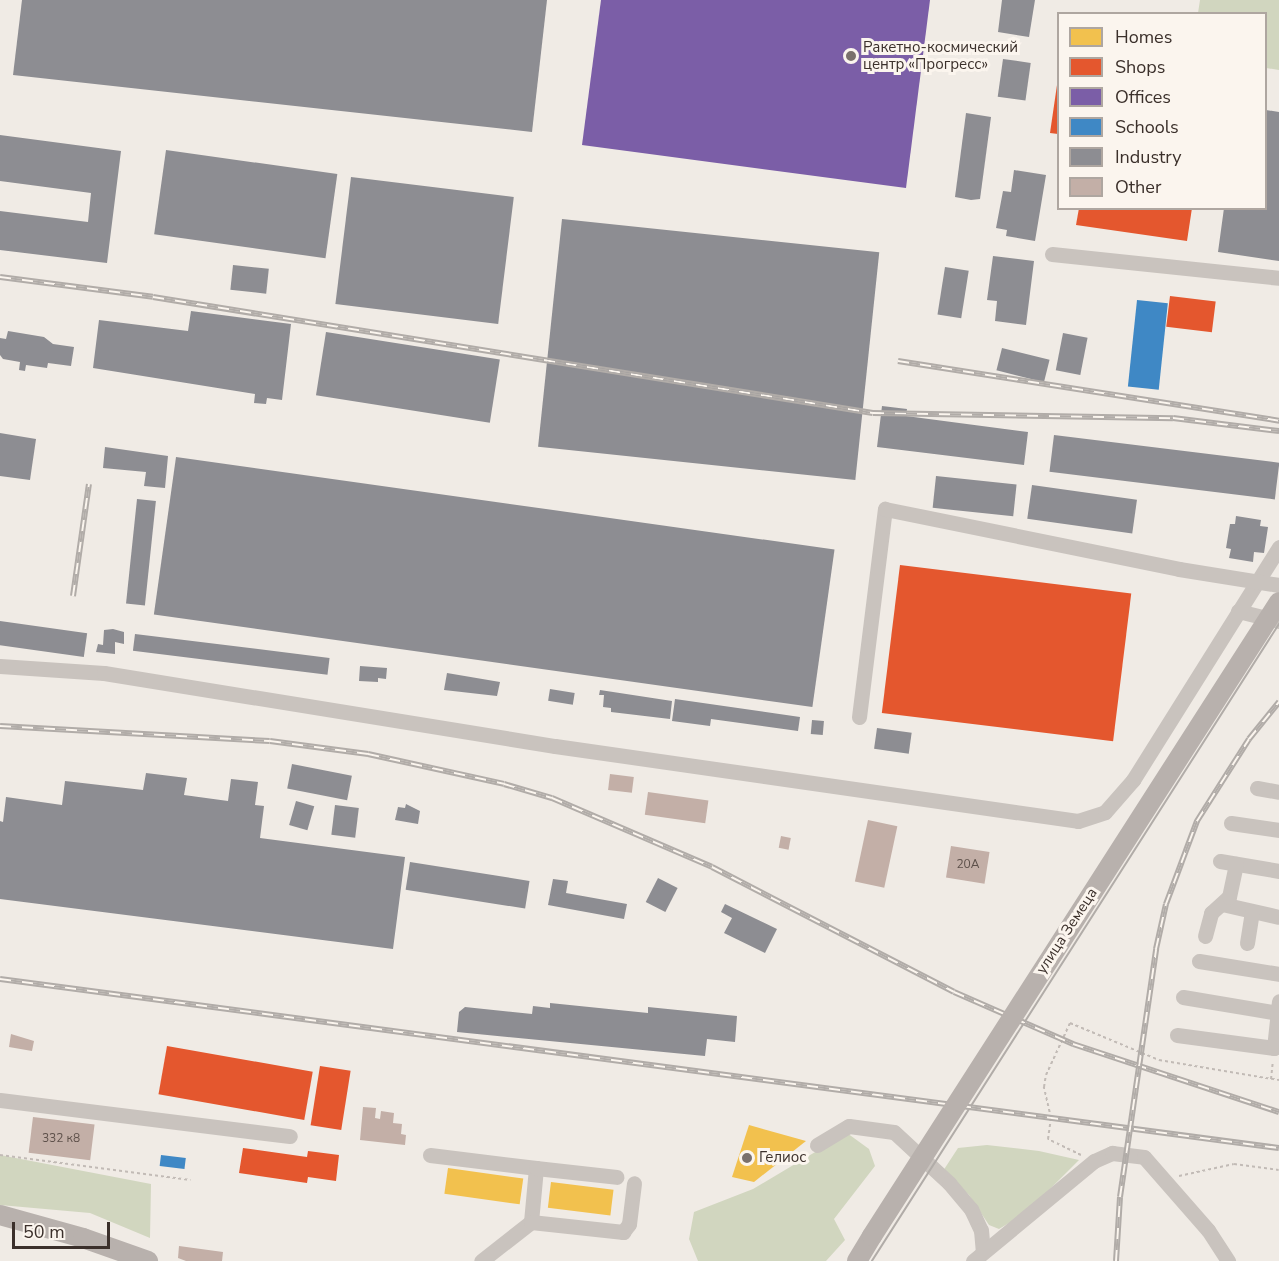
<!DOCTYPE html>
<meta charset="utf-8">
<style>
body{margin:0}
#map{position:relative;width:1279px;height:1261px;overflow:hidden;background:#f0ebe5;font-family:"Nunito Sans",sans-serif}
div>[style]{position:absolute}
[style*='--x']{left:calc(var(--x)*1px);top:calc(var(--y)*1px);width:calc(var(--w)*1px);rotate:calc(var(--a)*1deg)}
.green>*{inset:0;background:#d1d6bf}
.homes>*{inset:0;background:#f2c14e;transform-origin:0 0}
.shops>*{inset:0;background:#e4572e;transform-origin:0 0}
.offices>*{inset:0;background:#7b5ea7}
.schools>*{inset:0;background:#3f88c5;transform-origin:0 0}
.industry>*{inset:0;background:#8d8d92;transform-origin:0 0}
.building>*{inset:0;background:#c3afa7;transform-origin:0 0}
.path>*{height:2px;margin-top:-1px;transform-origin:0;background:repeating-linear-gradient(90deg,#c2bbb6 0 3px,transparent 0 6px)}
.minor>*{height:15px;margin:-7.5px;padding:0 7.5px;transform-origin:7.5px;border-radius:7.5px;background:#c9c3be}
.major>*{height:20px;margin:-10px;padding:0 10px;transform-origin:10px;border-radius:10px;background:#b8b1ad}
.tram>*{height:1.5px;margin:-0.75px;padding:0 0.75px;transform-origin:0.75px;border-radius:0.75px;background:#b1aca8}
.rail>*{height:6px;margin-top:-3px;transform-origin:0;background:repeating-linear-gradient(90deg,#fbf5ee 0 11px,#b1aca8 0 22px);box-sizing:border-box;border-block:2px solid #b1aca8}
.major-bridge>*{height:20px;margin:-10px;padding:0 10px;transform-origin:10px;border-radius:10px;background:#b8b1ad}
.dots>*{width:16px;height:16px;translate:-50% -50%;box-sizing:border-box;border:3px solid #fbf5ee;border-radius:50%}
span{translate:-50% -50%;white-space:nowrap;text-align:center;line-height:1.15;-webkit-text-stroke:6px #fbf5ee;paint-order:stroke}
.number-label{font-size:12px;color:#5d504a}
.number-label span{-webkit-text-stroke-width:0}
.poi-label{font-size:15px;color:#3b302b}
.left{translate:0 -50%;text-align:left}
.street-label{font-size:15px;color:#3b302b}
.legend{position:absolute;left:1057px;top:12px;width:210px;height:198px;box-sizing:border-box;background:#fbf5ee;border:2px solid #aea6a0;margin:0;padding:8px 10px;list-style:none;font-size:18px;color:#3b302b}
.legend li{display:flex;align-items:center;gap:12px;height:30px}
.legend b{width:30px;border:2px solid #aea6a0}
.scale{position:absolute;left:12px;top:1222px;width:98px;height:27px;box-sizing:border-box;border:3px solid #3b302b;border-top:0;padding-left:8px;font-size:18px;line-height:21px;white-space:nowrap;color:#3b302b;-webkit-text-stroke:4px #fbf5ee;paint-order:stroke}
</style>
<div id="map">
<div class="green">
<div style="clip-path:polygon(1200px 0,1279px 0,1279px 70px,1266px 68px,1266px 14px,1198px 13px)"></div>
<div style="clip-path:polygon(847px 1133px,869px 1149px,875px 1166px,834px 1219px,845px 1240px,826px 1261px,698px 1261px,689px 1239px,694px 1212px,753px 1189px)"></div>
<div style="clip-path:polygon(987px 1145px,1039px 1151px,1079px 1160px,1027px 1212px,999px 1229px,989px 1225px,969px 1195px,943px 1171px,958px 1148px)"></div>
<div style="clip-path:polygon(0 1155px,151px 1184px,150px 1238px,90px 1213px,0 1205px)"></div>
</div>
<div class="homes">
<div style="clip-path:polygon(749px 1125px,806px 1141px,754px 1182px,732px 1177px)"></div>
<div style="left:448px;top:1168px;width:76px;height:26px;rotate:8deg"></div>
<div style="left:551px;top:1182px;width:63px;height:26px;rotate:7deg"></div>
</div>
<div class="shops">
<div style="clip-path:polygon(1057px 85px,1058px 85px,1058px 134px,1050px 133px)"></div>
<div style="clip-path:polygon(1079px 208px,1192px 208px,1187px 241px,1076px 225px)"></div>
<div style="left:1170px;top:296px;width:46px;height:31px;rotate:7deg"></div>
<div style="left:900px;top:565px;width:233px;height:149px;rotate:7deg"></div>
<div style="left:167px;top:1046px;width:148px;height:49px;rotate:10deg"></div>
<div style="left:320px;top:1066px;width:31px;height:60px;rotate:9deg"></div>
<div style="clip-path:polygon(243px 1148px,307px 1157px,308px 1151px,339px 1155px,336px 1181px,308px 1177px,307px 1183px,239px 1173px)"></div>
</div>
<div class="offices">
<div style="clip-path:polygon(601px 0,930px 0,906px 188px,582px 145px)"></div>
</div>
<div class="schools">
<div style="left:1137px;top:300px;width:31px;height:87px;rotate:6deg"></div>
<div style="left:161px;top:1155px;width:25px;height:11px;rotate:7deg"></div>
</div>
<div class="industry">
<div style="clip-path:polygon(22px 0,547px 0,532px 132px,13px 75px)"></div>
<div style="clip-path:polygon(1002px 0,1035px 0,1029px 37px,998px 32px)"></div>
<div style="left:1003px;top:59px;width:28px;height:38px;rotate:8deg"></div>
<div style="clip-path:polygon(1266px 110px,1279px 112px,1279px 261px,1218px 252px,1224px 208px,1266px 208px)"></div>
<div style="clip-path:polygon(966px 113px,991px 117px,980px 199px,971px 200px,955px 197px)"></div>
<div style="clip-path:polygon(0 135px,121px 151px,107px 263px,0 250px,0 211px,88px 222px,91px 193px,0 181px)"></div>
<div style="left:166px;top:150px;width:173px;height:85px;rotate:8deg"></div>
<div style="clip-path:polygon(1014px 170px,1046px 175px,1035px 241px,1006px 236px,1007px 230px,996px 228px,1003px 191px,1011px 192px)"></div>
<div style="left:351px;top:177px;width:164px;height:128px;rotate:7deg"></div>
<div style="left:562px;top:219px;width:319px;height:229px;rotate:6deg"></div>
<div style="clip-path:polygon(993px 256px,1034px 261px,1026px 325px,995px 321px,997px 301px,987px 300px)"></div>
<div style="left:233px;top:265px;width:36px;height:25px;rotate:6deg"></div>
<div style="left:945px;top:267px;width:24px;height:48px;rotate:9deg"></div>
<div style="clip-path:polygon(191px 311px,291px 324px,282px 400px,267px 398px,266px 404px,254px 403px,255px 394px,93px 368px,99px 320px,188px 331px)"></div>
<div style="clip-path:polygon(8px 331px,44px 337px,53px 344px,74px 347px,71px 366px,48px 363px,47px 368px,26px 365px,25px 371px,19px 370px,20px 362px,3px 359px,0 355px,0 338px,6px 339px)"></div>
<div style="left:326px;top:332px;width:176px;height:64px;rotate:9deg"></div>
<div style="left:1063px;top:333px;width:25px;height:38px;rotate:11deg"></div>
<div style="left:1002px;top:348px;width:49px;height:23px;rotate:14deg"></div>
<div style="clip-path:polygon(882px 406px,907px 409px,906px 416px,1028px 432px,1024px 465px,877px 447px)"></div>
<div style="clip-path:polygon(0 433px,36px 439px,30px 480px,0 476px)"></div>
<div style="left:1054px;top:435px;width:227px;height:37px;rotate:7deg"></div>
<div style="clip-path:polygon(105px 447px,168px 456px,165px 488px,144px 486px,146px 472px,103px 468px)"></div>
<div style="left:176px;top:457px;width:665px;height:159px;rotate:8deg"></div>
<div style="left:936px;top:476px;width:81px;height:32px;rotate:6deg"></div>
<div style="left:1032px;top:485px;width:106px;height:34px;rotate:8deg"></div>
<div style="left:137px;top:499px;width:19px;height:105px;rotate:6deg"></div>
<div style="clip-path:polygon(1236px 516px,1261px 520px,1260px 526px,1268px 527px,1264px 553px,1254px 552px,1253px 562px,1229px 558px,1231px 549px,1226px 548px,1230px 524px,1235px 524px)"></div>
<div style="left:0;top:621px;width:88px;height:24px;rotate:8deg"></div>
<div style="clip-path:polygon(113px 629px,124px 632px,124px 644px,115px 642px,115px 654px,96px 652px,98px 644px,103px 645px,104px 630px)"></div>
<div style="left:135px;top:634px;width:196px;height:17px;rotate:7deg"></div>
<div style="clip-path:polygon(360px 666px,387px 668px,386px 679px,378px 678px,378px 682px,359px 681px)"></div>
<div style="clip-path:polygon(447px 673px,500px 682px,497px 696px,444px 690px)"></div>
<div style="left:550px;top:689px;width:25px;height:12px;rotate:9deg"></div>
<div style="clip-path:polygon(600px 690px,672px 701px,670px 719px,611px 712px,611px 708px,603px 707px,604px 695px,599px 695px)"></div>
<div style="clip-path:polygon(675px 699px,800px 717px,798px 731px,711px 719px,710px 726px,672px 721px)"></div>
<div style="left:812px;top:720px;width:12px;height:14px;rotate:5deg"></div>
<div style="left:877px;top:728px;width:35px;height:21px;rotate:8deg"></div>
<div style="left:292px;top:764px;width:61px;height:25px;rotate:11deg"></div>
<div style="clip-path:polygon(146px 773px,187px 778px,184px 795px,228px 801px,231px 779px,258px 782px,255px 805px,264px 806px,260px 838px,405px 857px,393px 949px,0 899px,0 821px,3px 822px,6px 797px,62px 805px,65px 781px,143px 790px)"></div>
<div style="left:296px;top:801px;width:19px;height:25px;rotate:16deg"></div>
<div style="clip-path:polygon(406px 804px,420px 811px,418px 824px,395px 820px,398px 807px,405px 808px)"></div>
<div style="left:335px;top:805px;width:24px;height:30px;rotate:7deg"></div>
<div style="left:410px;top:862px;width:121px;height:28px;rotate:9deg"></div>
<div style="left:658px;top:878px;width:22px;height:27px;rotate:27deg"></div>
<div style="clip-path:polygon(553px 879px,568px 881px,566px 893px,627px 904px,624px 919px,548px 905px)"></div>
<div style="clip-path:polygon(725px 904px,777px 929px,765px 953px,724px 933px,732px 918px,721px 912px)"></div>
<div style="clip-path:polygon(550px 1003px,648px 1013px,648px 1007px,737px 1016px,735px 1042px,707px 1039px,705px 1056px,457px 1032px,459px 1012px,465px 1007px,532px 1014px,533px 1006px,550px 1008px)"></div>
</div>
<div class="building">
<div style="left:610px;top:774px;width:24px;height:16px;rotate:7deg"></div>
<div style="left:648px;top:792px;width:61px;height:23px;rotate:8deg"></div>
<div style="left:868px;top:820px;width:30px;height:63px;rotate:12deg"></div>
<div style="left:781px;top:836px;width:10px;height:12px;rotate:11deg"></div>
<div style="left:951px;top:846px;width:39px;height:32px;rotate:9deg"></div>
<div style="clip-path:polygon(11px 1034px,34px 1041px,32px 1051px,9px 1047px)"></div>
<div style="clip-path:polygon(363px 1107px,376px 1108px,375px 1118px,380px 1119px,381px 1111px,394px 1113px,393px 1123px,402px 1124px,401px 1134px,406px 1135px,405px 1145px,360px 1140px)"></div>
<div style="left:33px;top:1117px;width:62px;height:36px;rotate:7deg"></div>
<div style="clip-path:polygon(179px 1246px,223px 1252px,222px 1261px,186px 1261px,178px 1258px)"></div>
</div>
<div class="path">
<div style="--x:1271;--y:1079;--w:18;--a:-84"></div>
<div style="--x:0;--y:1155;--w:192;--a:7.5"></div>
<div style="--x:1081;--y:1155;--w:37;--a:-154"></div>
<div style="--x:1048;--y:1139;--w:21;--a:-82"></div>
<div style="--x:1051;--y:1118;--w:32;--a:-103"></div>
<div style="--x:1044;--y:1087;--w:12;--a:-81"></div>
<div style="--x:1046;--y:1075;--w:57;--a:-65.2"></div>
<div style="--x:1070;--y:1023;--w:96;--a:22.6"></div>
<div style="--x:1159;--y:1060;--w:122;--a:9.5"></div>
<div style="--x:1179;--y:1176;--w:56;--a:-12.3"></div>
<div style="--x:1234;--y:1164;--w:45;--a:7.6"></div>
</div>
<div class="minor">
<div style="--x:1052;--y:254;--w:228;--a:6"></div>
<div style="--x:1238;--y:611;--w:42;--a:13.7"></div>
<div style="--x:0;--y:666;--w:104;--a:3.9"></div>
<div style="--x:104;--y:673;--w:457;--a:9.2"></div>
<div style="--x:555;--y:746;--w:528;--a:8.16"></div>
<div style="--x:1078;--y:821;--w:28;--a:-18"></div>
<div style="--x:1105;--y:812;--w:43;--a:-48.8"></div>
<div style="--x:1133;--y:780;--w:275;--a:-57.9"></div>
<div style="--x:859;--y:717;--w:210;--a:-82.9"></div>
<div style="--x:885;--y:509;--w:300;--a:11.5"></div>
<div style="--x:1179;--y:569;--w:101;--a:9.1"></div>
<div style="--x:1257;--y:788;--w:22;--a:10"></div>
<div style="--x:1231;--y:823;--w:49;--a:8.3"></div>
<div style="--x:1220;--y:861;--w:60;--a:9.6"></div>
<div style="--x:1222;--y:904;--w:58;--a:12.8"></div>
<div style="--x:1205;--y:936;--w:24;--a:-75"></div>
<div style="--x:1211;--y:913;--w:24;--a:-42"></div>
<div style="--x:1229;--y:897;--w:34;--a:-78"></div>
<div style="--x:1247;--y:943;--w:31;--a:-81"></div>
<div style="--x:1199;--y:961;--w:81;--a:9.2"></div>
<div style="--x:1183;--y:997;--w:97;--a:9.5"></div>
<div style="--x:1177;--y:1035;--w:98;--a:7.6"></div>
<div style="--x:1274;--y:1048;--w:47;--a:-83.9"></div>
<div style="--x:0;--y:1100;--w:292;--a:7.1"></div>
<div style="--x:817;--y:1145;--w:37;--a:-31"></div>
<div style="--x:849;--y:1126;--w:45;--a:7.6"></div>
<div style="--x:894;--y:1132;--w:75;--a:42.8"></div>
<div style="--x:949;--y:1183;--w:34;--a:50"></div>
<div style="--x:971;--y:1209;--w:23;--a:65"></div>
<div style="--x:981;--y:1230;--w:22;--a:85"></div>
<div style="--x:430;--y:1155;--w:107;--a:7"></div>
<div style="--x:536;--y:1168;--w:54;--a:95.3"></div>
<div style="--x:531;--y:1222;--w:63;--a:142"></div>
<div style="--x:536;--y:1168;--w:81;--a:6.3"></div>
<div style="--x:531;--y:1222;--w:93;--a:6.2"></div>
<div style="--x:623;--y:1232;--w:10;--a:-53"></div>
<div style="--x:629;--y:1224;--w:41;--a:-83"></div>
<div style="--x:973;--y:1261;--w:157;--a:-39.6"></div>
<div style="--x:1094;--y:1161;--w:20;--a:-24"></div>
<div style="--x:1112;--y:1153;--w:32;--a:7"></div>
<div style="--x:1144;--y:1157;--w:97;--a:48.8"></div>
<div style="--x:1208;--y:1230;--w:37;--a:57"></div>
</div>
<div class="major">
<div style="--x:0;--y:1215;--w:86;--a:15.5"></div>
<div style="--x:83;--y:1238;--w:69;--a:19.5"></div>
<div style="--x:857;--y:1261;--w:29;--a:-59"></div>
</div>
<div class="tram">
<div style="--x:872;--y:1261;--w:756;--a:-57.42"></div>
</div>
<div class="rail">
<div style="--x:0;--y:277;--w:154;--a:7.4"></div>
<div style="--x:153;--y:297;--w:729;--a:9.15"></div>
<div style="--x:873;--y:413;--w:300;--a:1"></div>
<div style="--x:1173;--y:418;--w:107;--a:7"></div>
<div style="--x:898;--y:361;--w:386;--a:8.9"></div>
<div style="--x:73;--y:596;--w:113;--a:-81.9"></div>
<div style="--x:0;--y:726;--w:270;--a:3.2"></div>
<div style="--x:270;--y:741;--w:99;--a:7.6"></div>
<div style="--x:368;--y:754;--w:139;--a:12.4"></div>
<div style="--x:504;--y:784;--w:50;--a:16.3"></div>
<div style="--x:552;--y:798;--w:174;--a:23.3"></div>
<div style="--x:712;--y:867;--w:272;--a:27.3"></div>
<div style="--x:954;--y:992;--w:130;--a:23.6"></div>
<div style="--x:1073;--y:1044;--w:217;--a:18.3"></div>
<div style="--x:0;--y:979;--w:1290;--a:7.53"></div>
<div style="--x:1116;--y:1261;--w:64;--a:-86.4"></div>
<div style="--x:1120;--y:1197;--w:251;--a:-81.7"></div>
<div style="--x:1156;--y:949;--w:46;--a:-77.5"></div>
<div style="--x:1166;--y:904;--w:89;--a:-69.5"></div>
<div style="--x:1197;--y:821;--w:97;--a:-57.6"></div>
<div style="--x:1249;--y:739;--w:48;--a:-51"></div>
</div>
<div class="major-bridge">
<div style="--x:872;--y:1236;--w:753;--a:-57.3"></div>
</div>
<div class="dots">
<div style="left:851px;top:56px;background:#7a716c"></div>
<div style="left:747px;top:1158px;background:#7a716c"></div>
</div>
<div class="number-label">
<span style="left:968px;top:865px">20А</span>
<span style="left:61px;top:1139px">332 к8</span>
</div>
<div class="poi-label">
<span class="left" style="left:863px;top:56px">Ракетно-космический<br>центр «Прогресс»</span>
<span class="left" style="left:759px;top:1158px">Гелиос</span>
</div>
<div class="street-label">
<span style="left:1067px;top:931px;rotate:-57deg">улица Земеца</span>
</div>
<ul class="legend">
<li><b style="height:16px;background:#f2c14e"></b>Homes</li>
<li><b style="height:16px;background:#e4572e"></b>Shops</li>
<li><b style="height:16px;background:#7b5ea7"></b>Offices</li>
<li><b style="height:16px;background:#3f88c5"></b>Schools</li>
<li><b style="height:16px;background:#8d8d92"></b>Industry</li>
<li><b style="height:16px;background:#c3afa7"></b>Other</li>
</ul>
<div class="scale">50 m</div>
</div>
